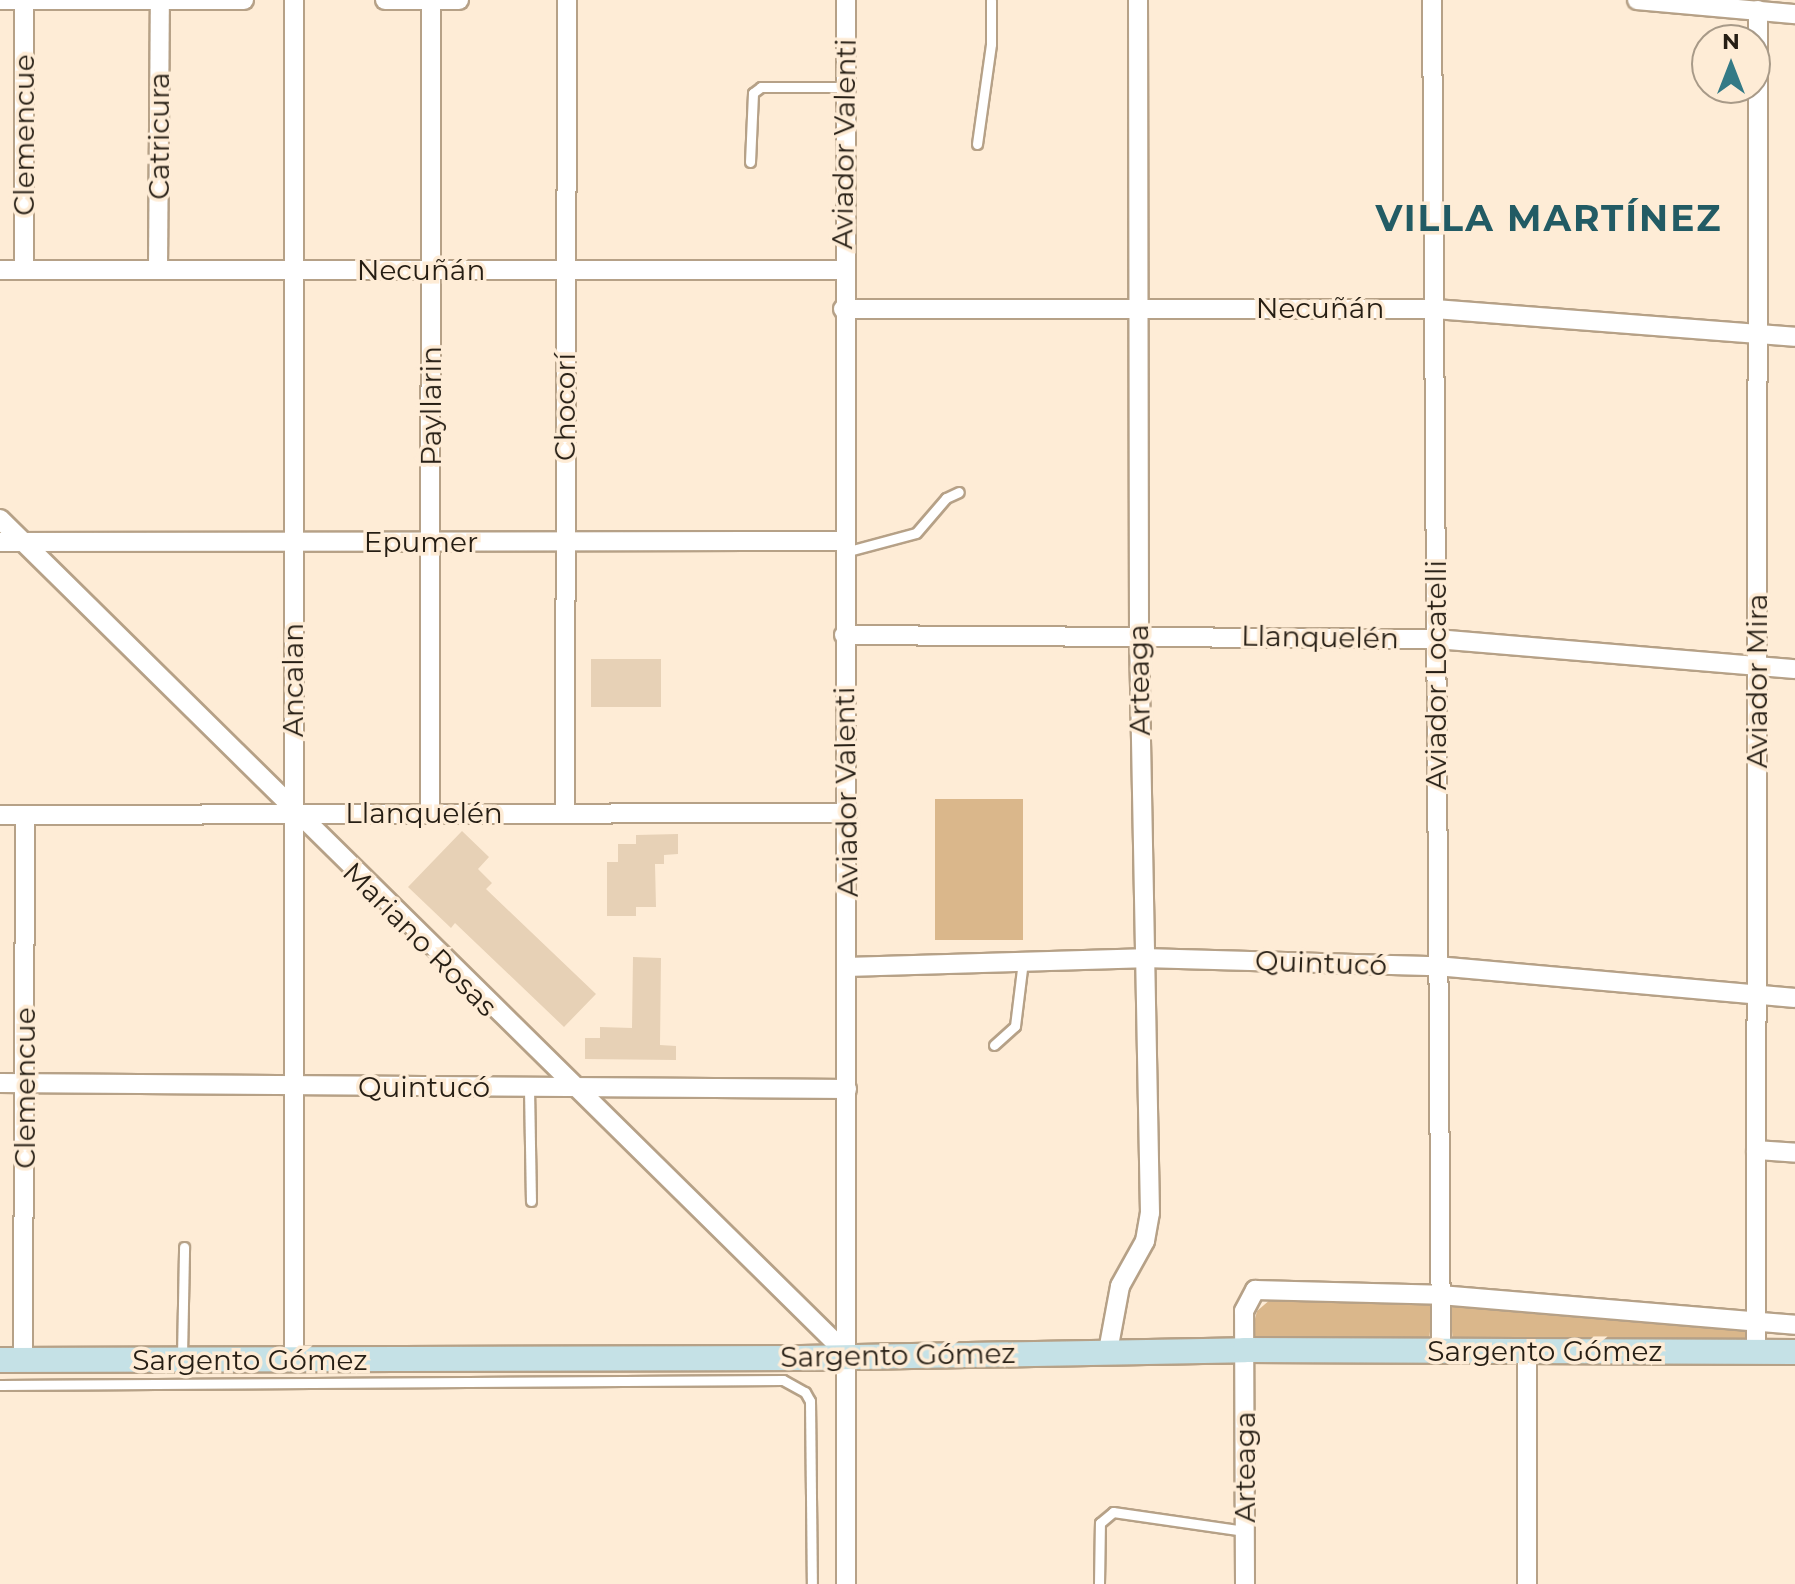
<!DOCTYPE html>
<meta charset="utf-8">
<style>
body{margin:0}
#map{position:relative;width:1795px;height:1584px;overflow:hidden;background:#feecd6;font-family:Montserrat,sans-serif}
div>[style]{position:absolute}
[style*='--x']{left:calc(var(--x)*1px);top:calc(var(--y)*1px);width:calc(var(--w)*1px);rotate:calc(var(--a)*1deg)}
.green>*{inset:0;background:#dab78b;transform-origin:0 0}
.building>*{inset:0;background:#e7d1b6;transform-origin:0 0}
.roads{filter:drop-shadow(2px 0 #b6a187) drop-shadow(-2px 0 #b6a187) drop-shadow(0 2px #b6a187) drop-shadow(0 -2px #b6a187)}
.lane>*{height:9px;margin:-4.5px;padding:0 4.5px;transform-origin:4.5px;border-radius:4.5px;background:#fff}
.street>*{height:18px;margin:-9px;padding:0 9px;transform-origin:9px;border-radius:9px;background:#fff}
.secondary>*{height:24px;margin:-12px;padding:0 12px;transform-origin:12px;border-radius:12px;background:#c5e1e6}
span{translate:-50% -50%;white-space:nowrap;text-align:center;line-height:1.15;-webkit-text-stroke:7px #feecd6;paint-order:stroke}
.street-label{font-size:28px;color:#261e14}
.district-label{font-size:36px;color:#225b64;font-weight:700;letter-spacing:2px}
.north{position:absolute;left:1691px;top:24px;width:80px;height:80px;box-sizing:border-box;background:#feecd6;border:2px solid #a89a88;border-radius:50%;rotate:0deg;font-size:22px;font-weight:700;line-height:32px;text-align:center;color:#261e14}
.north::after{content:'';display:block;margin:auto;width:28px;height:36px;background:#347a86;clip-path:polygon(50% 0,100% 100%,50% 72%,0 100%)}
</style>
<div id="map">
<div class="green">
<div style="left:1023px;top:799px;width:141px;height:88px;rotate:90deg"></div>
<div style="clip-path:polygon(1271px 1299px,1433px 1302px,1429px 1341px,1250px 1338px,1257px 1311px)"></div>
<div style="clip-path:polygon(1450px 1305px,1749px 1327px,1745px 1345px,1453px 1344px)"></div>
</div>
<div class="building">
<div style="left:591px;top:659px;width:70px;height:48px"></div>
<div style="clip-path:polygon(462px 831px,489px 857px,478px 869px,492px 883px,486px 889px,596px 994px,564px 1027px,455px 923px,451px 928px,408px 887px)"></div>
<div style="clip-path:polygon(678px 834px,678px 854px,664px 855px,664px 864px,655px 864px,656px 907px,636px 907px,636px 916px,607px 916px,607px 862px,618px 862px,618px 844px,636px 844px,636px 835px)"></div>
<div style="clip-path:polygon(633px 957px,661px 958px,660px 1045px,676px 1046px,676px 1060px,585px 1059px,585px 1038px,600px 1038px,600px 1027px,632px 1028px)"></div>
</div>
<div class="roads">
<div class="lane">
<div style="--x:977;--y:144;--w:101;--a:-82"></div>
<div style="--x:991;--y:44;--w:44;--a:-90"></div>
<div style="--x:750;--y:162;--w:69;--a:-87.5"></div>
<div style="--x:753;--y:93;--w:10;--a:-37"></div>
<div style="--x:761;--y:87;--w:83;--a:0"></div>
<div style="--x:845;--y:552;--w:73;--a:-15"></div>
<div style="--x:916;--y:533;--w:46;--a:-49.4"></div>
<div style="--x:946;--y:498;--w:14;--a:-25"></div>
<div style="--x:994;--y:1045;--w:28;--a:-42"></div>
<div style="--x:1015;--y:1026;--w:65;--a:-83"></div>
<div style="--x:529;--y:1088;--w:113;--a:89"></div>
<div style="--x:182;--y:1356;--w:109;--a:-88.9"></div>
<div style="--x:0;--y:1385;--w:783;--a:-0.37"></div>
<div style="--x:783;--y:1380;--w:25;--a:29"></div>
<div style="--x:805;--y:1392;--w:10;--a:61"></div>
<div style="--x:810;--y:1401;--w:183;--a:89.4"></div>
<div style="--x:1099;--y:1584;--w:61;--a:-89.1"></div>
<div style="--x:1100;--y:1523;--w:17;--a:-40"></div>
<div style="--x:1113;--y:1512;--w:133;--a:8.2"></div>
</div>
<div class="street">
<div style="--x:0;--y:0;--w:244;--a:0"></div>
<div style="--x:294;--y:0;--w:1360;--a:90"></div>
<div style="--x:385;--y:0;--w:74;--a:0"></div>
<div style="--x:846;--y:0;--w:1584;--a:90"></div>
<div style="--x:1432;--y:0;--w:1350;--a:89.62"></div>
<div style="--x:1637;--y:0;--w:159;--a:5.1"></div>
<div style="--x:24;--y:269;--w:269;--a:-90"></div>
<div style="--x:0;--y:270;--w:843;--a:0"></div>
<div style="--x:158;--y:270;--w:268;--a:-89.6"></div>
<div style="--x:843;--y:309;--w:591;--a:0"></div>
<div style="--x:1434;--y:309;--w:362;--a:4.4"></div>
<div style="--x:0;--y:519;--w:1188;--a:44.59"></div>
<div style="--x:0;--y:542;--w:842;--a:-0.07"></div>
<div style="--x:844;--y:635;--w:592;--a:0.39"></div>
<div style="--x:1436;--y:639;--w:360;--a:4.8"></div>
<div style="--x:430;--y:812;--w:812;--a:-89.93"></div>
<div style="--x:565;--y:813;--w:813;--a:-89.86"></div>
<div style="--x:0;--y:815;--w:847;--a:-0.14"></div>
<div style="--x:846;--y:967;--w:297;--a:-1.7"></div>
<div style="--x:1143;--y:958;--w:294;--a:1.6"></div>
<div style="--x:1437;--y:966;--w:359;--a:5.1"></div>
<div style="--x:0;--y:1083;--w:847;--a:0.41"></div>
<div style="--x:1756;--y:1150;--w:39;--a:4"></div>
<div style="--x:1108;--y:1351;--w:66;--a:-79.5"></div>
<div style="--x:1120;--y:1286;--w:51;--a:-60.9"></div>
<div style="--x:1145;--y:1241;--w:28;--a:-80"></div>
<div style="--x:1150;--y:1213;--w:579;--a:-91.09"></div>
<div style="--x:1139;--y:634;--w:634;--a:-90.09"></div>
<div style="--x:1527;--y:1351;--w:233;--a:90"></div>
<div style="--x:1756;--y:1352;--w:1342;--a:-89.91"></div>
<div style="--x:23;--y:1360;--w:545;--a:-89.79"></div>
<div style="--x:1245;--y:1584;--w:273;--a:-90.2"></div>
<div style="--x:1244;--y:1311;--w:24;--a:-62"></div>
<div style="--x:1255;--y:1290;--w:185;--a:1.5"></div>
<div style="--x:1440;--y:1295;--w:356;--a:4.8"></div>
</div>
<div class="secondary">
<div style="--x:0;--y:1360;--w:801;--a:-0.14"></div>
<div style="--x:801;--y:1358;--w:444;--a:-1"></div>
<div style="--x:1245;--y:1350;--w:550;--a:0.21"></div>
</div>
</div>
<div class="street-label">
<span style="left:24px;top:135px;rotate:-90deg">Clemencue</span>
<span style="left:159px;top:136px;rotate:-90deg">Catricura</span>
<span style="left:844px;top:144px;rotate:-89deg">Aviador Valenti</span>
<span style="left:421px;top:270px">Necuñán</span>
<span style="left:1320px;top:308px">Necuñán</span>
<span style="left:431px;top:406px;rotate:-90deg">Payllarin</span>
<span style="left:565px;top:407px;rotate:-90deg">Chocorí</span>
<span style="left:421px;top:542px">Epumer</span>
<span style="left:1320px;top:637px;rotate:1deg">Llanquelén</span>
<span style="left:1436px;top:675px;rotate:-90deg">Aviador Locatelli</span>
<span style="left:293px;top:680px;rotate:-90deg">Ancalan</span>
<span style="left:1139px;top:680px;rotate:-91deg">Arteaga</span>
<span style="left:1757px;top:681px;rotate:-90deg">Aviador Mira</span>
<span style="left:846px;top:792px;rotate:-91deg">Aviador Valenti</span>
<span style="left:424px;top:813px">Llanquelén</span>
<span style="left:420px;top:939px;rotate:45deg">Mariano Rosas</span>
<span style="left:1321px;top:963px;rotate:2deg">Quintucó</span>
<span style="left:424px;top:1087px">Quintucó</span>
<span style="left:25px;top:1088px;rotate:-90deg">Clemencue</span>
<span style="left:1545px;top:1351px">Sargento Gómez</span>
<span style="left:898px;top:1355px;rotate:-1deg">Sargento Gómez</span>
<span style="left:250px;top:1360px">Sargento Gómez</span>
<span style="left:1245px;top:1467px;rotate:-90deg">Arteaga</span>
</div>
<div class="district-label">
<span style="left:1549px;top:219px">VILLA MARTÍNEZ</span>
</div>
<div class="north">N</div>
</div>
